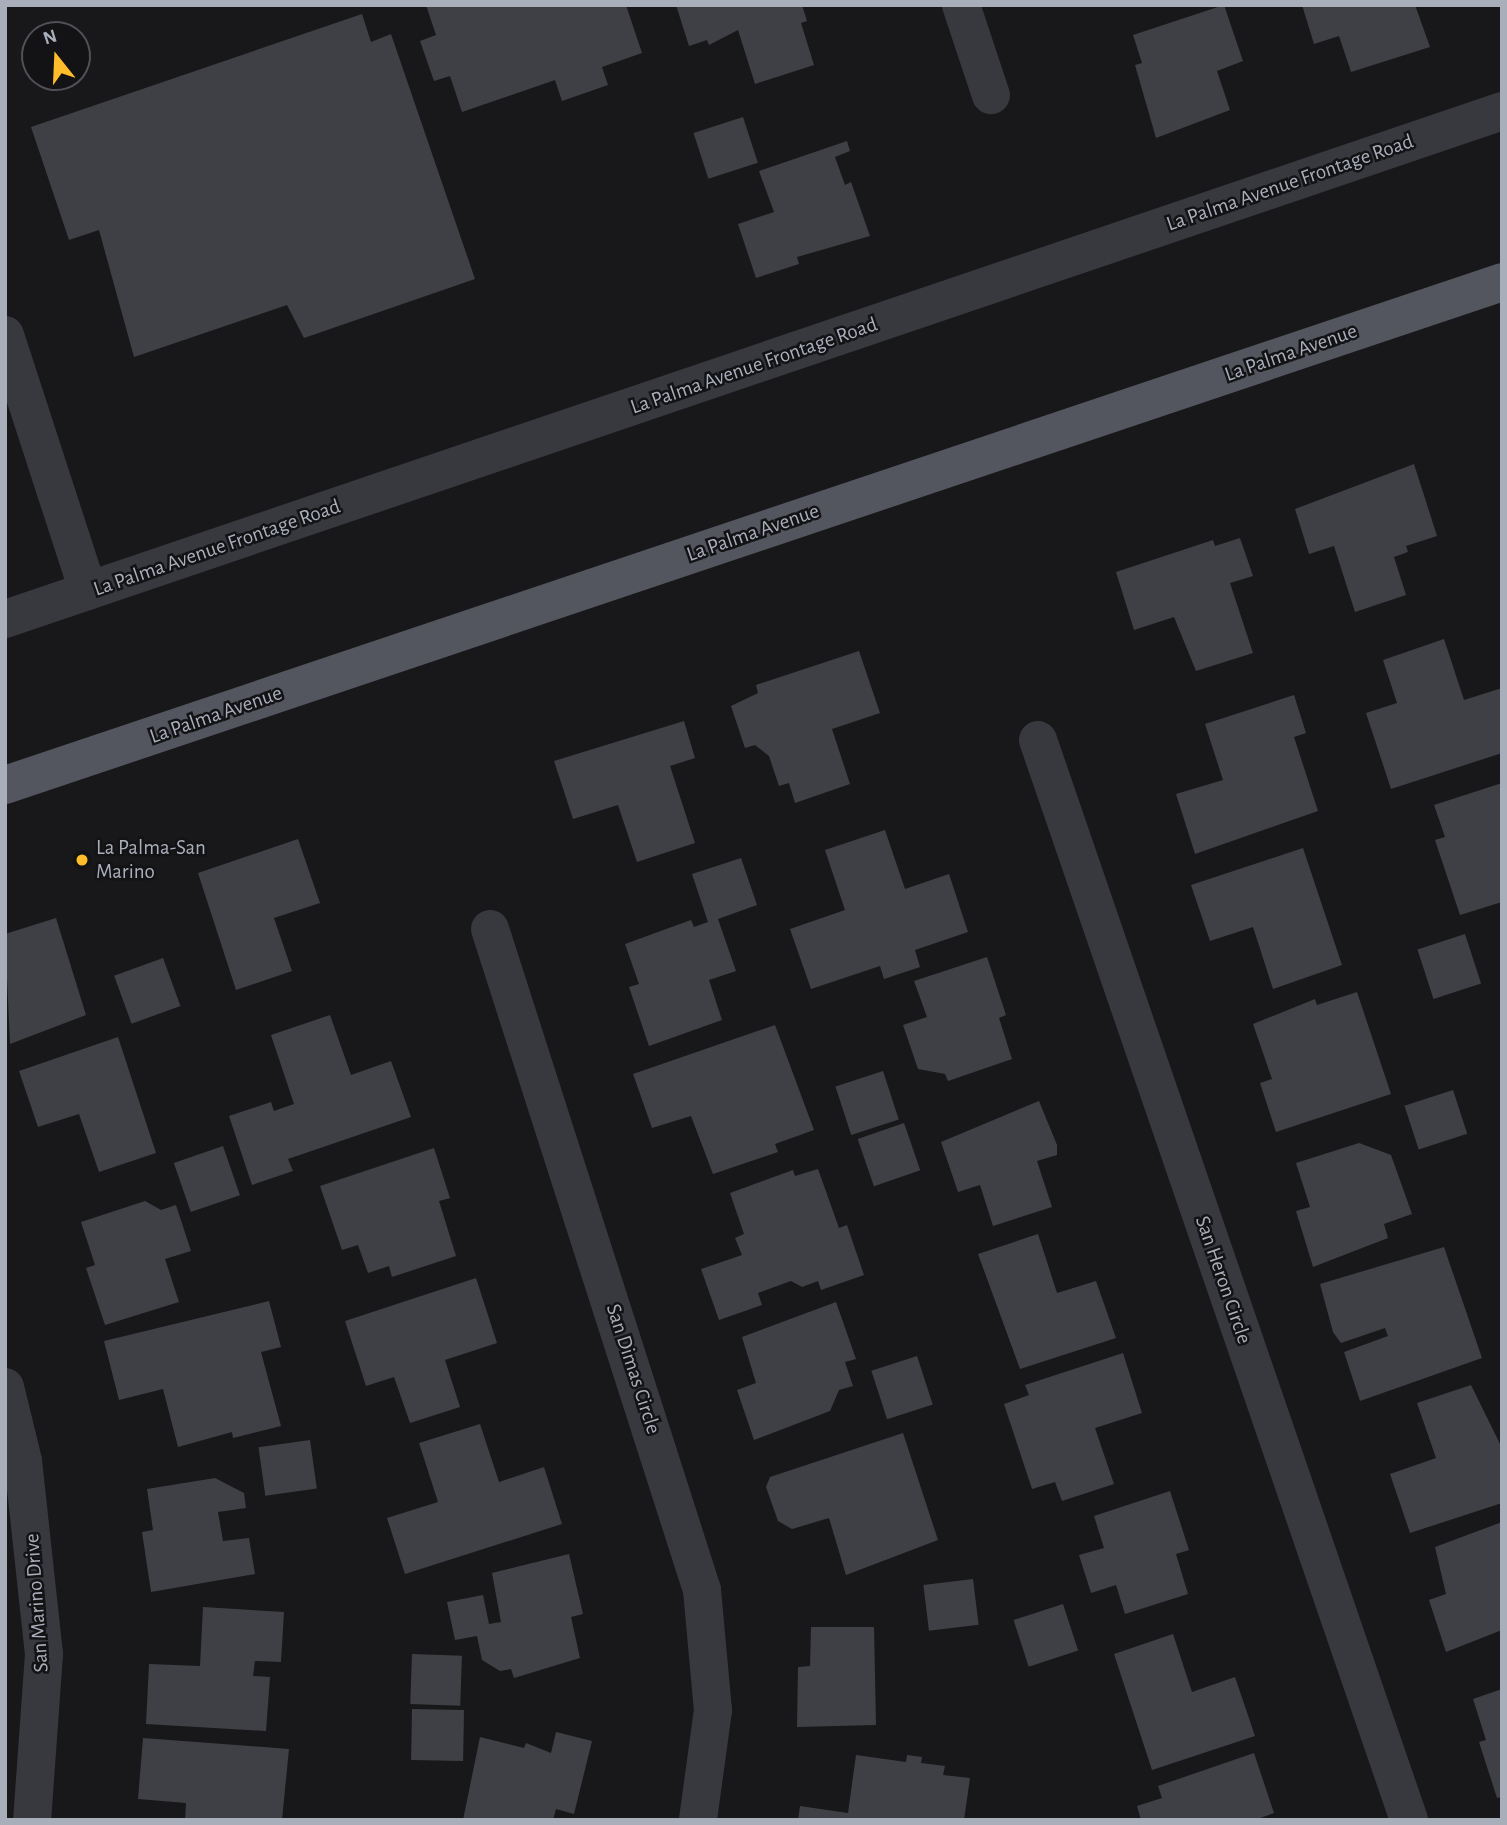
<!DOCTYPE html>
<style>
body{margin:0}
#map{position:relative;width:1507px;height:1825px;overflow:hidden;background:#18181a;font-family:"Alegreya Sans",sans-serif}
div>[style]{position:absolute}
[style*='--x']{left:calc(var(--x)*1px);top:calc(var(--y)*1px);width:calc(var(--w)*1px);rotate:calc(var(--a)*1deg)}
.building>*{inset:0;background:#3f4045;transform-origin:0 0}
.minor>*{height:38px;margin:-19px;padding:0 19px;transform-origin:19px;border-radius:19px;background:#38393f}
.major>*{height:38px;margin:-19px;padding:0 19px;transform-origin:19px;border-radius:19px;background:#54565f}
.dots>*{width:19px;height:19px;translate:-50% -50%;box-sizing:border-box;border:4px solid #131315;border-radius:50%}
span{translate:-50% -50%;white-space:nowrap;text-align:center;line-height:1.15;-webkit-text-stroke:5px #131315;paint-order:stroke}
.street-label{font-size:21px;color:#a9aebb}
.poi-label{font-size:21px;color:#a9aebb}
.left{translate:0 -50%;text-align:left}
.frame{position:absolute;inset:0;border:7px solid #a9aebb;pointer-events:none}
.north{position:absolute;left:21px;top:21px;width:70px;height:70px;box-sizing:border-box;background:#131315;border:2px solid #4f5157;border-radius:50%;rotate:342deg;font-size:19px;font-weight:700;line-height:28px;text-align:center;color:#a9aebb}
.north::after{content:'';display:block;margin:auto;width:24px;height:32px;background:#ffbd2b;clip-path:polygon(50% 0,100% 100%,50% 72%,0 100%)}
</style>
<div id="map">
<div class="building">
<div style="clip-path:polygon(426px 5px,626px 5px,642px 53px,602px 67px,608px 85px,562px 101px,555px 80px,462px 112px,450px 76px,434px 81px,420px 41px,436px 35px)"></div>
<div style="clip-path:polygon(676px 5px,802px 5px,807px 21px,801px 23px,814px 65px,755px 84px,738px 30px,709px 45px,707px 40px,689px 46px)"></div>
<div style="clip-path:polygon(1224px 5px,1243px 61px,1217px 71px,1230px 110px,1156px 138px,1135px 65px,1142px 63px,1133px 35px)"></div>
<div style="clip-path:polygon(1302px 5px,1415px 5px,1430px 47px,1351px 72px,1339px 36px,1314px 44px)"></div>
<div style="clip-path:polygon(362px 14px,371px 42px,391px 34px,475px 279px,304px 338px,287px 305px,134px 357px,99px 230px,69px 240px,31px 127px)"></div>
<div style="left:743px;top:117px;width:48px;height:52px;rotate:72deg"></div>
<div style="clip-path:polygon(847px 141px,850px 151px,835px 157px,845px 185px,851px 182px,870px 236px,797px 257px,799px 264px,756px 278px,738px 224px,774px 212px,759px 171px)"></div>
<div style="clip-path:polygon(1414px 464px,1437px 536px,1406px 546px,1408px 552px,1394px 557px,1406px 595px,1355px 612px,1334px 546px,1309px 554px,1295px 509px)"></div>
<div style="clip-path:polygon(1240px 538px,1253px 576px,1230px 583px,1253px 653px,1196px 671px,1174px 617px,1134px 630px,1116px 572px,1213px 540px,1215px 546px)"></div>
<div style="clip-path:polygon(1444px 639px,1464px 700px,1502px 688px,1502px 753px,1391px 789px,1366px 713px,1397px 703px,1383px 660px)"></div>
<div style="clip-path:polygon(859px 651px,880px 713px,832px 729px,850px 784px,795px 803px,789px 783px,779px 786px,769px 756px,755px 745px,745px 748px,731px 706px,758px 693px,756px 685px)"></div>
<div style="clip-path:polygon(1294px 695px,1306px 733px,1294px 737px,1318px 811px,1195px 854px,1176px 794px,1223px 780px,1205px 724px)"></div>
<div style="clip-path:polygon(684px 721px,695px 758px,670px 766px,695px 843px,637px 862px,618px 805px,573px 819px,554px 761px)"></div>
<div style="clip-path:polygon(1502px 783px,1502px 902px,1460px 915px,1435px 840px,1445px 837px,1434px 805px)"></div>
<div style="clip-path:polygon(885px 830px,905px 889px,949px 874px,968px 932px,915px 950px,920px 967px,884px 979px,880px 966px,811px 989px,790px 929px,845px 910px,825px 850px)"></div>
<div style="clip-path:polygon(298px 839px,320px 903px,274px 918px,292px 971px,236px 990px,198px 873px)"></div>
<div style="clip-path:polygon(1303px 848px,1342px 965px,1273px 989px,1253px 927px,1210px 941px,1191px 885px)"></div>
<div style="clip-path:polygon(741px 858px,757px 905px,718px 919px,736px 971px,709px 980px,722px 1020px,649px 1046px,629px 987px,639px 984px,625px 944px,691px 920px,694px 927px,708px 922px,692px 874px)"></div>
<div style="clip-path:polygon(56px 918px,86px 1015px,10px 1044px,5px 934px)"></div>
<div style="left:1465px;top:934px;width:52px;height:50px;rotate:72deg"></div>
<div style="clip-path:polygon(987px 957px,1006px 1015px,999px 1018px,1012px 1059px,948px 1081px,945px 1074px,918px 1069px,903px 1025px,927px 1017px,914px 981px)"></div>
<div style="left:163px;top:958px;width:51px;height:52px;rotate:70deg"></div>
<div style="clip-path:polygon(1357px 992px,1391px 1094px,1276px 1132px,1260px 1083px,1272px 1079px,1253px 1024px,1315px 999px,1317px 1005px)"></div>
<div style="clip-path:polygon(330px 1015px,351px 1075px,391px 1061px,411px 1117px,288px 1159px,293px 1171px,252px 1185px,229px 1116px,271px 1102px,274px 1111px,294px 1104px,271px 1035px)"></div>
<div style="clip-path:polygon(775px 1025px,814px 1130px,775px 1144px,778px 1152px,713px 1174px,691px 1116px,652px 1128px,633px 1074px)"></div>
<div style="clip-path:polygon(118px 1037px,156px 1153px,99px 1172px,79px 1114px,38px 1127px,19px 1071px)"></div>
<div style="left:883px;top:1071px;width:51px;height:50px;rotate:72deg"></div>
<div style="left:1453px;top:1090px;width:46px;height:51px;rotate:72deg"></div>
<div style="clip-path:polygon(1039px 1101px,1057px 1145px,1057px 1155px,1037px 1161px,1052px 1207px,993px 1226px,980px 1185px,958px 1192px,941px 1142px)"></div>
<div style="left:904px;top:1123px;width:50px;height:49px;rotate:71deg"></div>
<div style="clip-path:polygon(1359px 1143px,1391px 1155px,1412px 1214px,1384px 1224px,1388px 1238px,1313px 1267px,1296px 1211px,1310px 1207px,1296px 1163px)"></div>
<div style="left:223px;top:1146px;width:52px;height:52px;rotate:71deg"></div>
<div style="clip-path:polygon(434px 1148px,450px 1198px,439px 1201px,456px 1256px,392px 1277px,389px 1266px,368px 1273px,358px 1245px,342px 1250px,320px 1186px)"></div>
<div style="clip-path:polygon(818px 1169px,839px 1228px,847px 1225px,864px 1275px,821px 1290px,818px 1281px,802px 1287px,791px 1281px,758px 1293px,762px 1305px,719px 1320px,701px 1269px,742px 1255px,735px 1238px,744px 1234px,730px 1193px,793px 1170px,795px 1176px)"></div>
<div style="clip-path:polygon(145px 1201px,161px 1210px,176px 1205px,191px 1251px,165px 1259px,179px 1302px,105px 1325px,86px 1268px,95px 1265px,81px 1222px)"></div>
<div style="clip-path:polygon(1038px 1234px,1057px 1293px,1096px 1281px,1116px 1338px,1020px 1369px,978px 1254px)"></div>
<div style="clip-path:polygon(1444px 1247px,1482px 1358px,1360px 1401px,1344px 1352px,1388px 1336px,1385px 1328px,1341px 1343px,1333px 1332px,1320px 1284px)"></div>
<div style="clip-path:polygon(476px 1278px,497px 1343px,445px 1360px,460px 1407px,410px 1423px,394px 1377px,366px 1386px,345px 1321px)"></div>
<div style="clip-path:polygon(269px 1301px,281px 1347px,261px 1352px,281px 1426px,233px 1438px,232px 1432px,178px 1447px,163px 1389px,119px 1400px,104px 1341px)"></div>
<div style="clip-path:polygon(836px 1302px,856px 1359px,845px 1362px,853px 1386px,839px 1390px,830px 1411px,754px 1440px,737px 1390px,756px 1383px,742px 1337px)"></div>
<div style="clip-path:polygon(1123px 1353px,1142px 1413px,1095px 1428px,1114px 1484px,1062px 1501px,1055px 1482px,1032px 1489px,1004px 1404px,1029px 1395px,1025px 1385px)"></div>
<div style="left:917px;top:1356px;width:51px;height:48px;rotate:72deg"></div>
<div style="clip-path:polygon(1471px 1385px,1502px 1448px,1502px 1503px,1410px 1533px,1390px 1474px,1436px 1458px,1417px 1403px)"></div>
<div style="clip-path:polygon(480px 1424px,499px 1482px,544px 1467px,562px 1524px,405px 1574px,387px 1518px,438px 1502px,419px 1443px)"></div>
<div style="clip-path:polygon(903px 1433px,938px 1540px,846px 1575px,829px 1518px,792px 1529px,778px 1521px,766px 1487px,770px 1477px)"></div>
<div style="left:310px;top:1440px;width:49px;height:52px;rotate:82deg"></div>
<div style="clip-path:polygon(215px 1478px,244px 1493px,246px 1508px,218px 1512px,223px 1541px,249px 1538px,255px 1574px,151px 1592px,142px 1532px,153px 1530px,147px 1489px)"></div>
<div style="clip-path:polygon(1170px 1491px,1189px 1550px,1176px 1554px,1188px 1594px,1125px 1614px,1116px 1585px,1091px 1593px,1079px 1555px,1104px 1548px,1094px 1516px)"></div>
<div style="clip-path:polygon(1502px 1522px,1502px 1630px,1446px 1652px,1429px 1600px,1446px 1594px,1435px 1547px)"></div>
<div style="clip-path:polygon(569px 1554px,583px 1614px,571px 1617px,580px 1658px,514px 1678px,511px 1669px,500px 1671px,482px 1660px,477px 1636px,455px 1640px,447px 1602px,483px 1595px,489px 1624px,501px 1622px,492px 1573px)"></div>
<div style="left:973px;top:1579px;width:46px;height:50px;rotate:83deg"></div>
<div style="left:1063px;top:1604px;width:49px;height:52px;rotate:72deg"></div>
<div style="clip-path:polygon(203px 1607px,284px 1612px,281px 1662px,255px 1661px,253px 1676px,270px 1677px,266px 1731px,146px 1724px,149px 1664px,200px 1666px)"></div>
<div style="clip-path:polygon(811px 1627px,874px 1627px,876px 1725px,797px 1727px,798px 1667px,810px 1666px)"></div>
<div style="clip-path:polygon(1173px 1634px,1192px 1692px,1235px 1677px,1255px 1736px,1152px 1770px,1114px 1654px)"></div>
<div style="left:412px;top:1654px;width:50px;height:50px;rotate:2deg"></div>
<div style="clip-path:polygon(1502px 1689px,1502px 1797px,1497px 1798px,1479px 1742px,1486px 1740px,1473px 1699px)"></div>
<div style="left:412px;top:1709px;width:52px;height:51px;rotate:1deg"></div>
<div style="clip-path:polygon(556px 1732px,592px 1741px,574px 1814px,556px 1809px,553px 1820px,463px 1820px,480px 1737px,524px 1748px,526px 1743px,551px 1753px)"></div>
<div style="clip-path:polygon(143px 1738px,289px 1749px,282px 1820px,185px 1820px,186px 1803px,138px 1799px)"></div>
<div style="clip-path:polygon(1254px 1753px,1274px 1813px,1255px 1820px,1141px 1820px,1137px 1806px,1162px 1798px,1158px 1786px)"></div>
<div style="clip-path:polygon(856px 1755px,906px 1762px,907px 1755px,922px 1757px,921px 1763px,945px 1766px,943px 1775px,970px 1778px,964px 1820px,798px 1820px,800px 1806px,848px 1813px)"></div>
</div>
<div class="minor">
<div style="--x:961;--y:5;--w:95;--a:71.6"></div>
<div style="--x:5;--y:335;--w:269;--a:72"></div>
<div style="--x:5;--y:619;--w:1581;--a:-18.74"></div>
<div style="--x:1038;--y:740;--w:1142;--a:71.04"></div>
<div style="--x:490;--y:929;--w:694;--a:72.22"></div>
<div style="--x:702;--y:1590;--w:121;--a:84.8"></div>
<div style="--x:713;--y:1710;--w:111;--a:97.8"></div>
<div style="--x:5;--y:1387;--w:76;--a:76.3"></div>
<div style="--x:23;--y:1461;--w:194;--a:83.8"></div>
<div style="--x:44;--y:1654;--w:166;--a:94.1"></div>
</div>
<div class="major">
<div style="--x:5;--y:785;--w:1579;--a:-18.57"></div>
</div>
<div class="dots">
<div style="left:82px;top:860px;background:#ffbd2b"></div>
</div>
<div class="street-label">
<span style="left:1290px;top:183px;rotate:-19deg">La Palma Avenue Frontage Road</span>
<span style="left:1291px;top:353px;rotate:-19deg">La Palma Avenue</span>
<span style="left:754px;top:366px;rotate:-19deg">La Palma Avenue Frontage Road</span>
<span style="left:753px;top:533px;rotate:-19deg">La Palma Avenue</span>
<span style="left:217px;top:548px;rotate:-19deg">La Palma Avenue Frontage Road</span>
<span style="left:216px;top:715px;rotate:-19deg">La Palma Avenue</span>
<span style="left:1223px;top:1280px;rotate:71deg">San Heron Circle</span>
<span style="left:633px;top:1369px;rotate:72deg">San Dimas Circle</span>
<span style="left:37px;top:1603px;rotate:-94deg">San Marino Drive</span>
</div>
<div class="poi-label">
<span class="left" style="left:96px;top:860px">La Palma-San<br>Marino</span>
</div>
<div class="frame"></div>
<div class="north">N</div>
</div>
